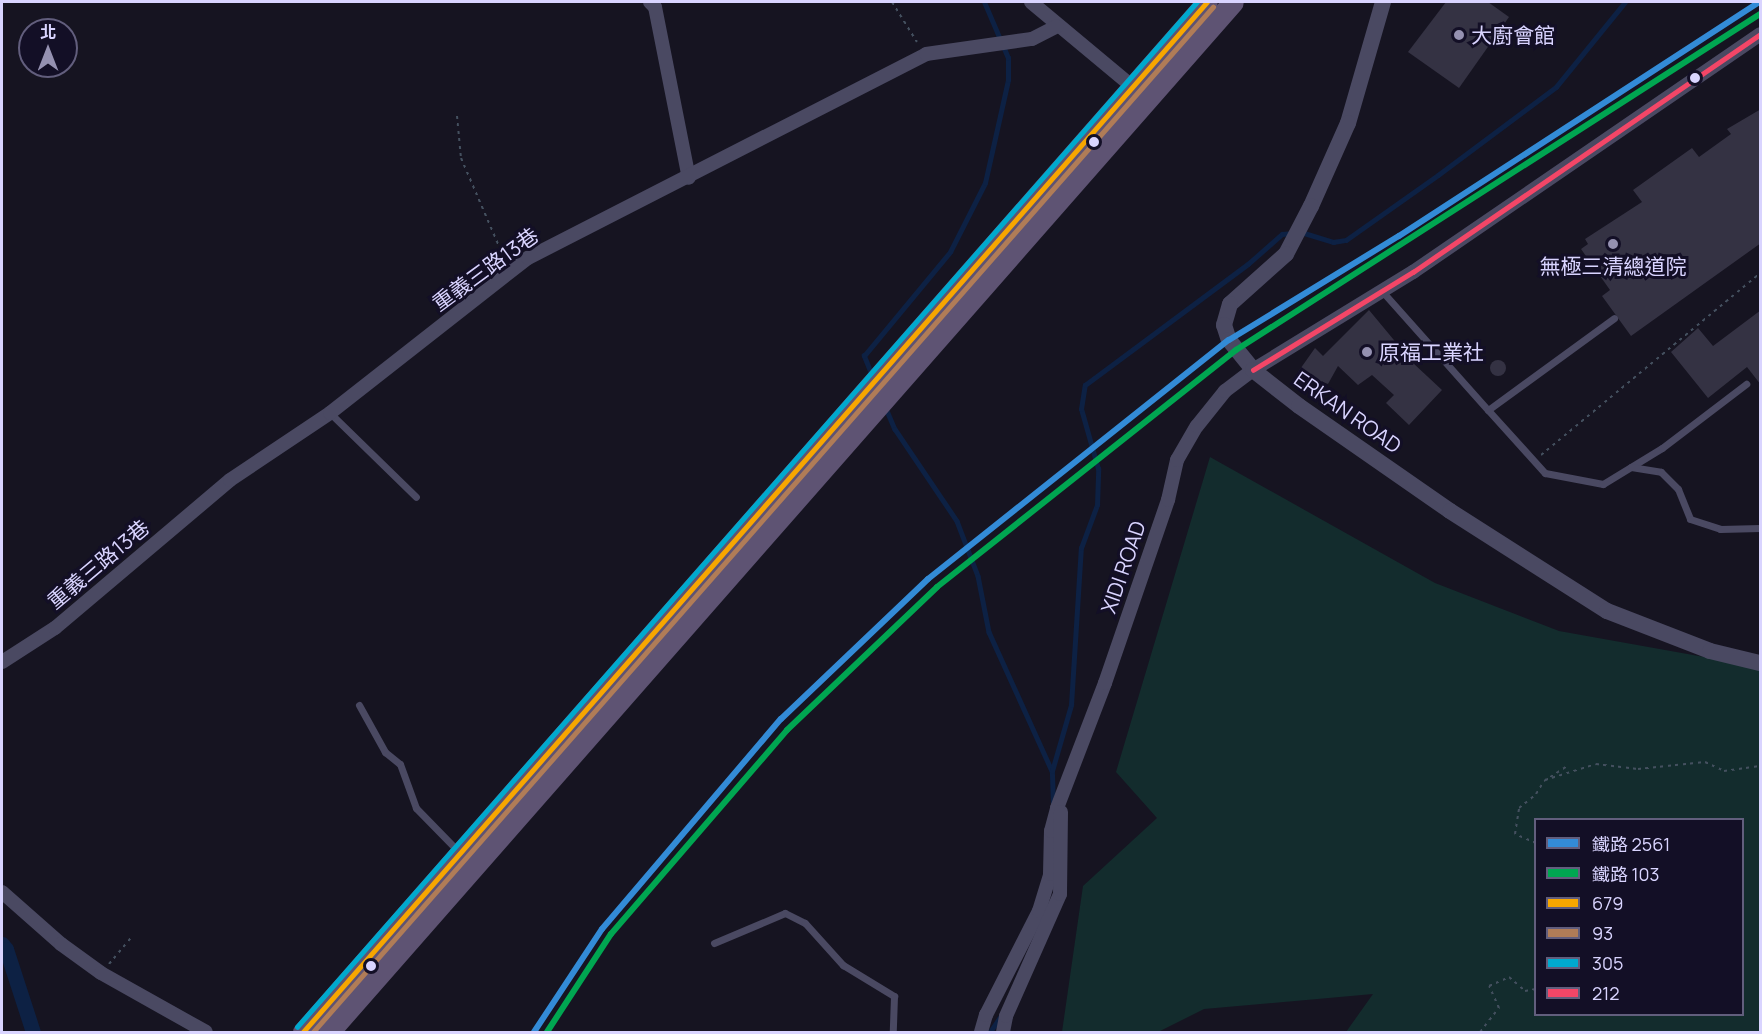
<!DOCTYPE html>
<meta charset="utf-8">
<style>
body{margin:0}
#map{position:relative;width:1762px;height:1034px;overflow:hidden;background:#161421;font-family:Manrope,"Noto Sans TC",sans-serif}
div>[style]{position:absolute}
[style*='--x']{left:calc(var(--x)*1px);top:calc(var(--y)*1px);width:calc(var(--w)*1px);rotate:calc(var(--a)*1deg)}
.green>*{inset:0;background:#132c2d}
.stream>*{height:4.5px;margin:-2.25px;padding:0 2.25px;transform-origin:2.25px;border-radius:2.25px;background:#0d2144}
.canal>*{height:15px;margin:-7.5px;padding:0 7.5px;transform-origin:7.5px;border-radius:7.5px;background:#0d2144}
.building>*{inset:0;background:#343243}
.round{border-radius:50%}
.path>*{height:2px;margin-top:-1px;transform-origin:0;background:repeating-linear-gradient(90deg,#44505f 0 3px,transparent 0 7.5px)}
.service>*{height:7px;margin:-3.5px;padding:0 3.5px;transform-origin:3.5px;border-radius:3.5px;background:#4a4962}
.minor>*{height:14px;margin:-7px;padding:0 7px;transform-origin:7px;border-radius:7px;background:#4a4962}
.tertiary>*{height:16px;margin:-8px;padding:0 8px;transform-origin:8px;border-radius:8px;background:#4a4962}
.primary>*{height:21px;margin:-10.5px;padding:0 10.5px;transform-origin:10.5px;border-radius:10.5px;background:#5e5373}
.bus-1>*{height:4.5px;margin:-2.25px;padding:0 2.25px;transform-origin:2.25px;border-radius:2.25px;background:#f7a600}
.bus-2>*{height:4.5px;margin:-2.25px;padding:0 2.25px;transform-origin:2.25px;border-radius:2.25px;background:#b07c57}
.bus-3>*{height:4.5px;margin:-2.25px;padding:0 2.25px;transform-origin:2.25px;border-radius:2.25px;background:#00a9ce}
.bus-4>*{height:4.5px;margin:-2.25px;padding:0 2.25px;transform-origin:2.25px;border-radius:2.25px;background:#f34667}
.rail-1>*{height:6px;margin:-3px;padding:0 3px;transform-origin:3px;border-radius:3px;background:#338bd7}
.rail-2>*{height:6px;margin:-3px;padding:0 3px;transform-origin:3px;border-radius:3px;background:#00a651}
.dots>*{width:16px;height:16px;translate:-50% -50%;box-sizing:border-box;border:3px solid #130f26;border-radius:50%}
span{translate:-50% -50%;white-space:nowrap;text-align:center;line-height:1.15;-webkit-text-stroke:6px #130f26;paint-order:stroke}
.poi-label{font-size:21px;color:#d9d4ff}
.left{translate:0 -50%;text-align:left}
.street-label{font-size:21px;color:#d9d4ff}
.frame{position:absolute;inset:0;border:3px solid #d9d4ff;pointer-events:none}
.legend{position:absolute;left:1534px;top:818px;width:210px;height:198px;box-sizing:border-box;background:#130f26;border:2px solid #625e7d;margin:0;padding:8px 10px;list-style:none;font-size:18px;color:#d9d4ff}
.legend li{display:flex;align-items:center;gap:12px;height:30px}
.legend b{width:30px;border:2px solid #625e7d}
.north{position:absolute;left:18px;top:18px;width:60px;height:60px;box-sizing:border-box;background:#130f26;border:2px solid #625e7d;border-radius:50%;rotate:0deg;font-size:16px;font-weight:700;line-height:24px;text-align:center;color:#d9d4ff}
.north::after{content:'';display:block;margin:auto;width:21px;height:27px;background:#9591b1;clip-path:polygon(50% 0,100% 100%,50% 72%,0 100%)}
</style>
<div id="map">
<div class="green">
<div style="clip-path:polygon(evenodd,1210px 457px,1435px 583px,1559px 631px,1760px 667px,1760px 1032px,1346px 1032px,1373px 994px,1204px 1009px,1158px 1032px,1062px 1032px,1083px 886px,1157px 818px,1116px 772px,1210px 457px,1536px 820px,1742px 820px,1742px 1014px,1536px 1014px,1536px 820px)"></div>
</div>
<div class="stream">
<div style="--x:1301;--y:232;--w:34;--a:17"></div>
<div style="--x:1333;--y:242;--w:13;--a:-9"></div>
<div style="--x:1346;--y:240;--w:113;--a:-35.2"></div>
<div style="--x:1438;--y:175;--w:147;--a:-36.7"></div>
<div style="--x:1556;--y:87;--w:109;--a:-50.9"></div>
<div style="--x:872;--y:376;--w:22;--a:-112"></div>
<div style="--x:864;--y:356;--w:135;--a:-50.4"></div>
<div style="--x:950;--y:252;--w:77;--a:-63.1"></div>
<div style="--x:985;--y:183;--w:106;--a:-77.4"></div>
<div style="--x:1008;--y:80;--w:22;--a:-90"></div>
<div style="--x:1008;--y:58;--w:61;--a:-113.2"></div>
<div style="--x:885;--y:406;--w:25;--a:67"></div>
<div style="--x:895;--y:429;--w:111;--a:56"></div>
<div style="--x:957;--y:521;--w:59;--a:69.1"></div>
<div style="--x:978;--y:576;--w:57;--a:78.9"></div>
<div style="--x:989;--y:632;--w:153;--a:65.6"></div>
<div style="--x:1053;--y:804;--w:33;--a:-92"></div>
<div style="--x:1052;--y:771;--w:69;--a:-73.9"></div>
<div style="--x:1071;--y:705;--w:157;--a:-86.4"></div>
<div style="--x:1081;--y:548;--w:46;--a:-69.6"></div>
<div style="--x:1097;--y:505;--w:36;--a:-88"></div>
<div style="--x:1098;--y:469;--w:62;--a:-105.8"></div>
<div style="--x:1081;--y:409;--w:24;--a:-81"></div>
<div style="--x:1085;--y:385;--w:203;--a:-36.6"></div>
<div style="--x:1248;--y:264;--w:45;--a:-41.4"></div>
<div style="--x:1282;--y:234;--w:11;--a:-5"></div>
<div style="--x:990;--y:1032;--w:18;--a:-56"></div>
</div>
<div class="canal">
<div style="--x:2;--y:944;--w:6;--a:51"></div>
<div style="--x:6;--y:949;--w:87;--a:72"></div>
</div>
<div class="building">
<div style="clip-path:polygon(1446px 2px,1488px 2px,1509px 17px,1459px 88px,1408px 52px)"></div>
<div style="clip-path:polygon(1761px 109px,1761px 243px,1631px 336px,1602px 296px,1610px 290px,1581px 249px,1588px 244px,1585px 239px,1642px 202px,1633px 190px,1692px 148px,1699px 157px,1731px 134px,1727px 129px)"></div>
<div style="clip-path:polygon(1369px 310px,1413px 363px,1442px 390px,1409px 425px,1386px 403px,1394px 395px,1372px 375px,1358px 385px,1338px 366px,1328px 384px,1298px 372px,1315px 348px,1323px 356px)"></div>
<div style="clip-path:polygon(1761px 310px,1761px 385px,1747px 367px,1708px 398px,1671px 352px,1698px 328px,1713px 346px)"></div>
<div class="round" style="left:1490px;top:360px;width:16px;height:16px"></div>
</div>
<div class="path">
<div style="--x:892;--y:2;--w:47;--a:58"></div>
<div style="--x:457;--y:116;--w:42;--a:84.6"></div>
<div style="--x:461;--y:158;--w:109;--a:66.7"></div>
<div style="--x:1541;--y:455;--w:285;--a:-39.7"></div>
<div style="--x:1545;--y:780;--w:53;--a:-17.4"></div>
<div style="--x:1596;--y:764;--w:42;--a:6.8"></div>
<div style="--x:1638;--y:769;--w:67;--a:-6"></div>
<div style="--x:1705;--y:762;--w:21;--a:25"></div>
<div style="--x:1724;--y:771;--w:36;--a:-8"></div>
<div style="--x:1536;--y:843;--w:23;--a:-157"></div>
<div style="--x:1515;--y:834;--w:26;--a:-81"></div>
<div style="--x:1519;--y:808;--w:22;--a:-39"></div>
<div style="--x:1536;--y:794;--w:15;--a:-58"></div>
<div style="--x:1544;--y:781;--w:27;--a:-33"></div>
<div style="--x:109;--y:964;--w:34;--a:-50"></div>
<div style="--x:1480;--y:1032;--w:31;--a:-52"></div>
<div style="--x:1499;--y:1008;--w:24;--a:-114"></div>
<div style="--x:1489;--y:986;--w:22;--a:-24"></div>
<div style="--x:1509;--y:977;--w:21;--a:41"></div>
<div style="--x:1525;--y:991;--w:11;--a:-10"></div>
</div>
<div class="service">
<div style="--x:1381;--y:290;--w:161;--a:48.3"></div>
<div style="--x:1488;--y:410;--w:156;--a:-36.1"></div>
<div style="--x:1488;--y:410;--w:85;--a:47.9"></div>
<div style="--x:1545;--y:473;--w:59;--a:10.7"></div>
<div style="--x:1603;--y:484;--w:69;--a:-31.4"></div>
<div style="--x:1662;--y:448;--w:106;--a:-37.3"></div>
<div style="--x:330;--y:413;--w:120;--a:44.3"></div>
<div style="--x:1631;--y:467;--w:30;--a:9"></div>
<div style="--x:1661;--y:472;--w:24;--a:45"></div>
<div style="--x:1678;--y:489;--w:32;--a:68"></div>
<div style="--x:1690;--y:519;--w:32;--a:18"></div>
<div style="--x:1720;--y:529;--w:40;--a:-1.4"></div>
<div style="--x:359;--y:705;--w:54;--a:61"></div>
<div style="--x:385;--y:752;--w:19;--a:39"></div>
<div style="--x:400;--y:764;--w:47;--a:70"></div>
<div style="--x:416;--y:808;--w:62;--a:45.7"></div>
<div style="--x:714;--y:943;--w:77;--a:-22.9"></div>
<div style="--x:785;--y:913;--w:22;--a:27"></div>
<div style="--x:805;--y:923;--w:57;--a:47.9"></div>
<div style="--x:843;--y:965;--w:60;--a:31.3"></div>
<div style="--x:894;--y:996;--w:36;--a:92"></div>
</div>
<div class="minor">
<div style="--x:650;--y:2;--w:7;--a:45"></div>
<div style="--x:655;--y:7;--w:174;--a:78.8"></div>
<div style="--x:1031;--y:2;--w:141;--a:39.8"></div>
<div style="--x:2;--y:662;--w:63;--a:-32.7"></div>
<div style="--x:55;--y:628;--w:229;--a:-40.2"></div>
<div style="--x:230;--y:480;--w:120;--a:-33.8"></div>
<div style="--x:330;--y:413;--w:251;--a:-38.1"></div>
<div style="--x:528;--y:258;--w:447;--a:-27.1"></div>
<div style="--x:926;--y:54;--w:107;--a:-8.1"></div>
<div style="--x:1032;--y:39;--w:28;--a:-27"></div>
<div style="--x:2;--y:892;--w:79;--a:41.4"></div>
<div style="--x:61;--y:944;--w:49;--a:35.9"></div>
<div style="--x:101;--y:973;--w:120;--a:29.3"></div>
<div style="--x:981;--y:1032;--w:18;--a:-74"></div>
<div style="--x:986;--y:1015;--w:117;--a:-63"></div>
<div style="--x:1039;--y:911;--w:39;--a:-73"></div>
<div style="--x:1050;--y:874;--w:43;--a:-88.7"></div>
<div style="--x:1051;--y:831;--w:24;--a:-75"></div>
<div style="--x:1057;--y:808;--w:134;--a:-69"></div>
<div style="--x:1105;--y:683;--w:194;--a:-71"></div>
<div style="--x:1168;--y:500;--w:41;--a:-77.3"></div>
<div style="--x:1177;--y:460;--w:39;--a:-60"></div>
<div style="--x:1197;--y:426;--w:45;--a:-51.3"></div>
<div style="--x:1225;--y:391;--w:35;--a:-37"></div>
<div style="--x:1253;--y:370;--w:188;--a:-31.5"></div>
<div style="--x:1413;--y:272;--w:421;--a:-34.4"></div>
<div style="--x:1003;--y:1032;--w:16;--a:-79"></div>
<div style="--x:1006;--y:1016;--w:133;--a:-66.1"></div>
<div style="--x:1060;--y:894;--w:82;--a:-89.3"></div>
</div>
<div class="tertiary">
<div style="--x:1383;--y:2;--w:126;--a:106.1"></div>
<div style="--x:1348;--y:123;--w:91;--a:114"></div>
<div style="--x:1311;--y:206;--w:54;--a:117.5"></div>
<div style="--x:1286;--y:254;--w:75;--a:138.2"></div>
<div style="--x:1230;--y:304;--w:22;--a:106"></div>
<div style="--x:1224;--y:325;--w:16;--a:72"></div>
<div style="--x:1229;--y:340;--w:38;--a:51"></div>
<div style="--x:1253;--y:370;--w:58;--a:38"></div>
<div style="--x:1299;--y:406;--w:184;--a:34.8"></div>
<div style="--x:1450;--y:511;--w:186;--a:32.5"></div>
<div style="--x:1607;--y:611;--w:110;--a:21.2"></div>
<div style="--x:1710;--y:651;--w:51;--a:13.5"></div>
</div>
<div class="primary">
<div style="--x:303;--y:1032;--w:1370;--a:-48.73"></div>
<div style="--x:329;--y:1032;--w:1370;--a:-48.73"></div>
</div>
<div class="bus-1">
<div style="--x:303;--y:1032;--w:1370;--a:-48.73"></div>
</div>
<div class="bus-2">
<div style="--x:313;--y:1032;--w:1364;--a:-48.72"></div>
</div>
<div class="bus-3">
<div style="--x:297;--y:1027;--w:1364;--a:-48.72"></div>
</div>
<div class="bus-4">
<div style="--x:1253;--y:370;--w:188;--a:-31.5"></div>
<div style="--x:1413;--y:272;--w:421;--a:-34.4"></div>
</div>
<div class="rail-1">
<div style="--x:534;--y:1032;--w:123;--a:-56.6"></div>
<div style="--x:602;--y:929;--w:276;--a:-49.6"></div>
<div style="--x:781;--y:719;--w:203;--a:-43.6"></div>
<div style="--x:928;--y:579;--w:384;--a:-38.5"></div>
<div style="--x:1229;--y:340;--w:199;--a:-31.5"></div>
<div style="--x:1399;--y:236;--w:430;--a:-33"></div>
</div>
<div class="rail-2">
<div style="--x:547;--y:1032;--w:117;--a:-56.9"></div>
<div style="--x:611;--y:934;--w:269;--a:-49.2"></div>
<div style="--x:787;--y:730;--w:207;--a:-43.6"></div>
<div style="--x:937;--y:587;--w:382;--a:-38.4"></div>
<div style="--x:1236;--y:350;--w:622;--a:-32.67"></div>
</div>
<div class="dots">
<div style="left:1459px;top:35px;background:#9591b1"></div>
<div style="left:1695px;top:78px;background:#d9d4ff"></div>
<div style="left:1094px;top:142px;background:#d9d4ff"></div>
<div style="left:1613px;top:244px;background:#9591b1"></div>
<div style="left:1367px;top:352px;background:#9591b1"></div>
<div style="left:371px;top:966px;background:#d9d4ff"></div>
</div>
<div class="poi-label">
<span class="left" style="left:1471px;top:35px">大廚會館</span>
<span style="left:1613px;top:266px">無極三清總道院</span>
<span class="left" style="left:1379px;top:352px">原福工業社</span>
</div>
<div class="street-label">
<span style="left:485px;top:269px;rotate:-36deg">重義三路13巷</span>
<span style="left:1348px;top:412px;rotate:35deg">ERKAN ROAD</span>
<span style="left:98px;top:564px;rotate:-40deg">重義三路13巷</span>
<span style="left:1123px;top:567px;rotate:-71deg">XIDI ROAD</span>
</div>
<div class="frame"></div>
<ul class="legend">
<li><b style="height:8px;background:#338bd7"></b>鐵路 2561</li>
<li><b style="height:8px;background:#00a651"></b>鐵路 103</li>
<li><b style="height:8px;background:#f7a600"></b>679</li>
<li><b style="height:8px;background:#b07c57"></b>93</li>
<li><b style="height:8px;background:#00a9ce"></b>305</li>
<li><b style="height:8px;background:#f34667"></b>212</li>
</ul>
<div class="north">北</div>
</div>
